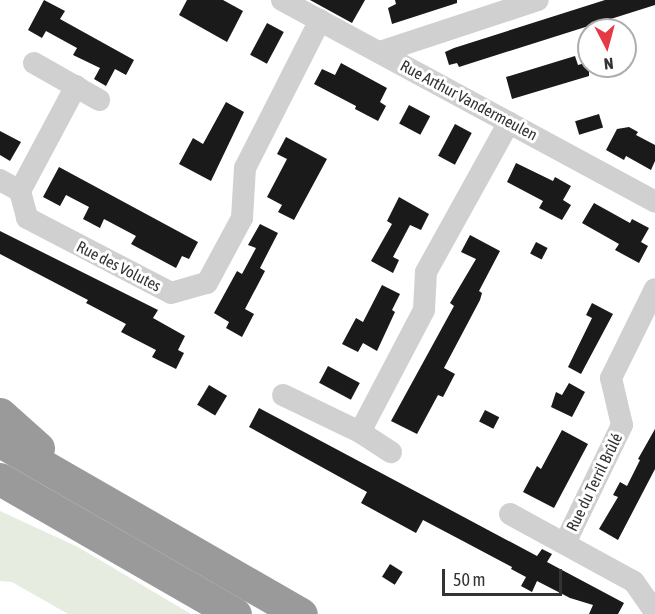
<!DOCTYPE html>
<meta charset="utf-8">
<style>
body{margin:0}
#map{position:relative;width:655px;height:614px;overflow:hidden;background:#fff;font-family:"Asap Condensed",sans-serif}
div>[style]{position:absolute}
[style*='--x']{left:calc(var(--x)*1px);top:calc(var(--y)*1px);width:calc(var(--w)*1px);rotate:calc(var(--a)*1deg)}
.green>*{inset:0;background:#e6ecdf}
.building>*{inset:0;background:#1a1a1a;transform-origin:0 0}
.minor>*{height:22px;margin:-11px;padding:0 11px;transform-origin:11px;border-radius:11px;background:#d0d0d0}
.highway>*{height:33px;margin:-16.5px;padding:0 16.5px;transform-origin:16.5px;border-radius:16.5px;background:#9a9a9a}
span{translate:-50% -50%;white-space:nowrap;text-align:center;line-height:1.15;-webkit-text-stroke:6px #fff;paint-order:stroke}
.street-label{font-size:16px;color:#333}
.north{position:absolute;left:577px;top:18px;width:60px;height:60px;box-sizing:border-box;background:#fff;border:2px solid #adadad;border-radius:50%;rotate:174deg;font-size:16px;font-weight:700;line-height:24px;text-align:center;color:#333}
.north::after{content:'';display:block;margin:auto;width:21px;height:27px;background:#e63946;clip-path:polygon(50% 0,100% 100%,50% 72%,0 100%)}
.scale{position:absolute;left:442px;top:569px;width:120px;height:27px;box-sizing:border-box;border:3px solid #333;border-top:0;padding-left:8px;font-size:18px;line-height:21px;white-space:nowrap;color:#333;-webkit-text-stroke:4px #fff;paint-order:stroke}
</style>
<div id="map">
<div class="green">
<div style="clip-path:polygon(0 511px,78px 547px,191px 614px,68px 614px,12px 582px,0 581px)"></div>
</div>
<div class="building">
<div style="clip-path:polygon(44px 0,65px 11px,60px 19px,134px 60px,126px 75px,115px 69px,106px 86px,94px 79px,100px 68px,73px 55px,77px 48px,46px 31px,42px 38px,28px 30px)"></div>
<div style="clip-path:polygon(187px 0,223px 0,243px 11px,227px 42px,179px 15px)"></div>
<div style="clip-path:polygon(310px 0,365px 0,352px 23px)"></div>
<div style="clip-path:polygon(395px 0,457px 0,457px 3px,392px 24px,388px 8px,396px 4px)"></div>
<div style="clip-path:polygon(605px 0,655px 0,655px 5px,459px 67px,457px 63px,449px 65px,445px 52px,454px 48px)"></div>
<div style="left:267px;top:23px;width:19px;height:36px;rotate:28deg"></div>
<div style="clip-path:polygon(575px 56px,578px 65px,589px 62px,589px 76px,512px 99px,506px 77px)"></div>
<div style="clip-path:polygon(341px 63px,387px 88px,380px 102px,386px 106px,378px 121px,355px 109px,356px 106px,314px 84px,322px 69px,335px 75px)"></div>
<div style="clip-path:polygon(226px 102px,244px 112px,211px 181px,179px 164px,193px 138px,203px 144px)"></div>
<div style="left:409px;top:105px;width:24px;height:21px;rotate:28deg"></div>
<div style="left:599px;top:114px;width:14px;height:25px;rotate:73deg"></div>
<div style="left:455px;top:124px;width:19px;height:36px;rotate:28deg"></div>
<div style="clip-path:polygon(629px 127px,638px 132px,636px 135px,655px 145px,655px 161px,651px 170px,626px 156px,624px 160px,606px 150px,617px 129px)"></div>
<div style="clip-path:polygon(0 131px,21px 142px,10px 161px,0 155px)"></div>
<div style="clip-path:polygon(286px 137px,327px 159px,294px 220px,278px 212px,282px 205px,267px 197px,287px 159px,277px 154px)"></div>
<div style="clip-path:polygon(516px 163px,553px 181px,555px 177px,571px 186px,563px 200px,571px 205px,562px 220px,539px 208px,543px 201px,507px 182px)"></div>
<div style="clip-path:polygon(59px 167px,198px 242px,189px 259px,182px 256px,176px 268px,131px 244px,136px 236px,104px 219px,100px 228px,83px 219px,89px 207px,66px 195px,60px 206px,43px 197px)"></div>
<div style="clip-path:polygon(399px 197px,429px 214px,421px 230px,410px 225px,393px 257px,399px 260px,393px 273px,371px 261px,392px 224px,387px 221px)"></div>
<div style="clip-path:polygon(594px 203px,630px 223px,632px 219px,649px 228px,641px 242px,648px 246px,639px 263px,615px 250px,619px 244px,582px 223px)"></div>
<div style="clip-path:polygon(260px 224px,278px 233px,260px 268px,265px 271px,245px 309px,254px 314px,242px 337px,226px 328px,229px 322px,214px 313px,237px 271px,242px 274px,256px 248px,248px 245px)"></div>
<div style="clip-path:polygon(0 231px,158px 310px,153px 318px,185px 336px,178px 350px,184px 353px,176px 369px,152px 357px,156px 350px,121px 332px,126px 324px,86px 303px,88px 300px,0 254px)"></div>
<div style="clip-path:polygon(470px 235px,500px 251px,479px 291px,482px 293px,480px 300px,444px 368px,455px 374px,443px 397px,438px 395px,417px 434px,391px 421px,454px 306px,450px 303px,476px 259px,461px 252px)"></div>
<div style="left:536px;top:242px;width:13px;height:13px;rotate:27deg"></div>
<div style="clip-path:polygon(382px 285px,400px 294px,392px 310px,395px 312px,377px 351px,363px 343px,358px 352px,342px 344px,356px 318px,363px 322px)"></div>
<div style="clip-path:polygon(592px 303px,613px 314px,581px 374px,568px 367px,592px 318px,586px 315px)"></div>
<div style="left:328px;top:366px;width:36px;height:19px;rotate:28deg"></div>
<div style="clip-path:polygon(569px 383px,585px 392px,572px 417px,551px 407px,556px 392px,562px 395px)"></div>
<div style="left:209px;top:385px;width:21px;height:23px;rotate:31deg"></div>
<div style="clip-path:polygon(259px 408px,537px 556px,542px 549px,552px 554px,547px 562px,624px 603px,618px 614px,589px 614px,593px 605px,570px 598px,537px 581px,532px 592px,521px 586px,526px 577px,511px 569px,512px 567px,461px 540px,423px 520px,416px 533px,361px 503px,367px 492px,249px 427px)"></div>
<div style="left:485px;top:410px;width:16px;height:13px;rotate:27deg"></div>
<div style="clip-path:polygon(655px 429px,655px 469px,618px 540px,599px 529px,618px 497px,613px 495px,620px 482px,627px 486px,640px 460px,638px 459px)"></div>
<div style="clip-path:polygon(562px 430px,588px 444px,554px 508px,523px 492px,537px 466px,541px 469px)"></div>
<div style="left:390px;top:564px;width:15px;height:15px;rotate:32deg"></div>
</div>
<div class="minor">
<div style="--x:282;--y:0;--w:424;--a:28.4"></div>
<div style="--x:380;--y:52;--w:166;--a:-18.2"></div>
<div style="--x:34;--y:63;--w:75;--a:29.6"></div>
<div style="--x:76;--y:86;--w:119;--a:118.1"></div>
<div style="--x:20;--y:191;--w:28;--a:75"></div>
<div style="--x:27;--y:218;--w:162;--a:27.5"></div>
<div style="--x:171;--y:293;--w:37;--a:-16"></div>
<div style="--x:207;--y:283;--w:74;--a:-61.7"></div>
<div style="--x:242;--y:218;--w:50;--a:-86.6"></div>
<div style="--x:245;--y:168;--w:166;--a:-63.1"></div>
<div style="--x:0;--y:180;--w:23;--a:29"></div>
<div style="--x:283;--y:395;--w:85;--a:25.7"></div>
<div style="--x:360;--y:432;--w:37;--a:33"></div>
<div style="--x:360;--y:432;--w:138;--a:-62.3"></div>
<div style="--x:424;--y:310;--w:38;--a:-87"></div>
<div style="--x:426;--y:272;--w:171;--a:-61"></div>
<div style="--x:510;--y:514;--w:141;--a:28.7"></div>
<div style="--x:634;--y:582;--w:37;--a:55"></div>
<div style="--x:565;--y:543;--w:131;--a:-64.2"></div>
<div style="--x:622;--y:425;--w:48;--a:-103.2"></div>
<div style="--x:611;--y:378;--w:99;--a:-63.7"></div>
</div>
<div class="highway">
<div style="--x:0;--y:414;--w:51;--a:41.8"></div>
<div style="--x:0;--y:441;--w:347;--a:29.9"></div>
<div style="--x:0;--y:479;--w:271;--a:29.9"></div>
</div>
<div class="street-label">
<span style="left:469px;top:100px;rotate:28deg">Rue Arthur Vandermeulen</span>
<span style="left:119px;top:266px;rotate:27deg">Rue des Volutes</span>
<span style="left:594px;top:482px;rotate:-64deg">Rue du Terril Brûlé</span>
</div>
<div class="north">N</div>
<div class="scale">50 m</div>
</div>
